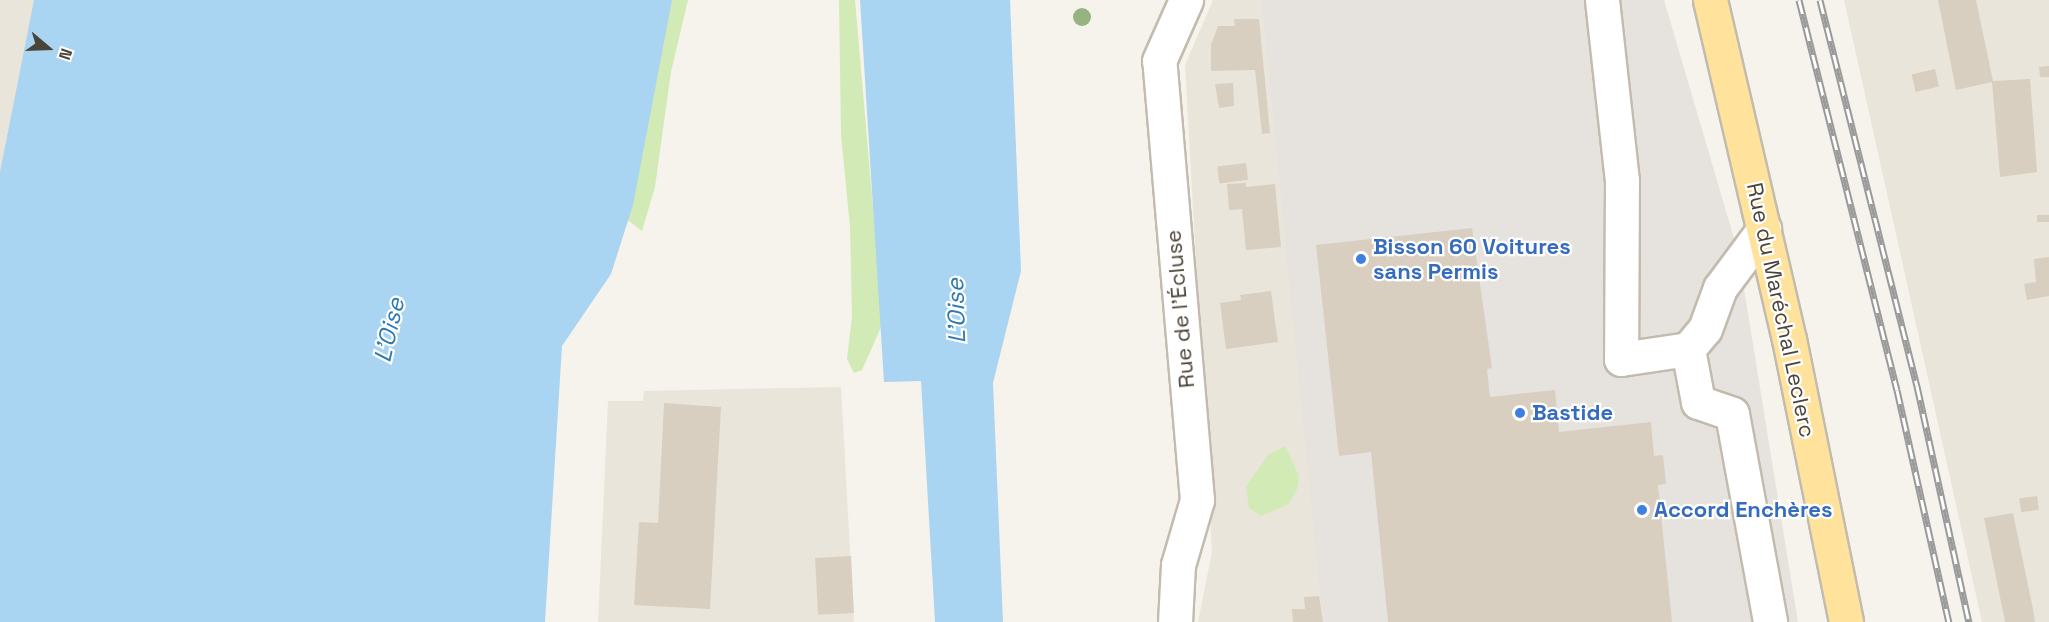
<!DOCTYPE html>
<meta charset="utf-8">
<style>
body{margin:0}
#map{position:relative;width:2049px;height:622px;overflow:hidden;background:#f6f3ec;font-family:"Space Grotesk",sans-serif}
div>[style]{position:absolute}
[style*='--x']{left:calc(var(--x)*1px);top:calc(var(--y)*1px);width:calc(var(--w)*1px);rotate:calc(var(--a)*1deg)}
.residential>*{inset:0;background:#eae5da}
.industrial>*{inset:0;background:#e6e2dd}
.green>*{inset:0;background:#d2eab5}
.water>*{inset:0;background:#a9d4f2}
.building>*{inset:0;background:#d8cfc1;transform-origin:0 0}
.roads{filter:drop-shadow(2px 0 #c2bbae) drop-shadow(-2px 0 #c2bbae) drop-shadow(0 2px #c2bbae) drop-shadow(0 -2px #c2bbae)}
.minor>*{height:33px;margin:-16.5px;padding:0 16.5px;transform-origin:16.5px;border-radius:16.5px;background:#fff}
.major>*{height:33px;margin:-16.5px;padding:0 16.5px;transform-origin:16.5px;border-radius:16.5px;background:#ffe39c}
.rail>*{height:7px;margin-top:-3.5px;transform-origin:0;background:repeating-linear-gradient(90deg,#fff 0 14px,#9a9a9a 0 28px);box-sizing:border-box;border-block:2px solid #9a9a9a}
.trees>*{width:18px;height:18px;margin:-9px;border-radius:50%;background:#97b381}
.dots>*{width:16px;height:16px;translate:-50% -50%;box-sizing:border-box;border:3px solid #fff;border-radius:50%}
span{translate:-50% -50%;white-space:nowrap;text-align:center;line-height:1.15;-webkit-text-stroke:4.5px #fff;paint-order:stroke}
.shop-label{font-size:22px;color:#366cbe;font-weight:700}
.left{translate:0 -50%;text-align:left}
.street-label{font-size:22px;color:#4b4439}
.water-label{font-size:24px;color:#2e7ab2;font-style:italic}
.north{position:absolute;left:18px;top:18px;width:60px;height:60px;-webkit-text-stroke:4px #fff;paint-order:stroke;rotate:109deg;font-size:16px;font-weight:700;line-height:24px;text-align:center;color:#4b4439}
.north::after{content:'';display:block;margin:auto;width:21px;height:27px;background:#4b4439;clip-path:polygon(50% 0,100% 100%,50% 72%,0 100%)}
</style>
<div id="map">
<div class="residential">
<div style="clip-path:polygon(0 0,41px 0,0 252px)"></div>
<div style="clip-path:polygon(1213px 0,1261px 0,1324px 622px,1198px 622px,1212px 552px,1185px 65px)"></div>
<div style="clip-path:polygon(1844px 0,2049px 0,2049px 622px,1982px 622px)"></div>
<div style="clip-path:polygon(841px 387px,854px 622px,598px 622px,608px 401px,643px 401px,644px 391px)"></div>
</div>
<div class="industrial">
<div style="clip-path:polygon(1261px 0,1664px 0,1738px 252px,1798px 622px,1323px 622px)"></div>
</div>
<div class="green">
<div style="clip-path:polygon(663px 0,688px 0,671px 72px,655px 187px,642px 231px,620px 214px)"></div>
<div style="clip-path:polygon(839px 0,855px 0,883px 323px,862px 370px,854px 373px,847px 359px,852px 317px,850px 227px,841px 135px)"></div>
<div style="clip-path:polygon(1285px 446px,1299px 476px,1297px 489px,1289px 504px,1261px 516px,1249px 508px,1246px 487px,1268px 455px)"></div>
</div>
<div class="water">
<div style="clip-path:polygon(34px 0,672px 0,633px 205px,611px 274px,562px 346px,545px 622px,0 622px,0 172px)"></div>
<div style="clip-path:polygon(860px 0,1010px 0,1021px 271px,993px 383px,1003px 622px,935px 622px,921px 381px,884px 382px)"></div>
</div>
<div class="building">
<div style="clip-path:polygon(1938px 0,1976px 0,1993px 81px,2030px 79px,2037px 172px,2000px 177px,1992px 82px,1956px 90px)"></div>
<div style="clip-path:polygon(1234px 19px,1259px 19px,1270px 133px,1262px 134px,1255px 70px,1211px 71px,1211px 45px,1218px 26px,1235px 26px)"></div>
<div style="clip-path:polygon(2049px 66px,2049px 77px,2040px 77px,2039px 67px)"></div>
<div style="left:1935px;top:69px;width:18px;height:24px;rotate:77deg"></div>
<div style="clip-path:polygon(1233px 83px,1234px 106px,1219px 108px,1215px 84px)"></div>
<div style="left:1246px;top:163px;width:17px;height:29px;rotate:83deg"></div>
<div style="clip-path:polygon(1246px 183px,1246px 187px,1275px 184px,1281px 247px,1246px 250px,1242px 209px,1229px 210px,1227px 184px)"></div>
<div style="left:2049px;top:215px;width:7px;height:12px;rotate:90deg"></div>
<div style="clip-path:polygon(1472px 228px,1492px 368px,1487px 369px,1490px 397px,1555px 390px,1559px 432px,1651px 422px,1654px 456px,1663px 455px,1666px 484px,1658px 485px,1672px 622px,1388px 622px,1371px 452px,1339px 456px,1316px 245px)"></div>
<div style="clip-path:polygon(2049px 257px,2049px 296px,2027px 300px,2024px 284px,2036px 282px,2034px 259px)"></div>
<div style="clip-path:polygon(1271px 291px,1278px 342px,1226px 349px,1220px 303px,1241px 300px,1240px 295px)"></div>
<div style="clip-path:polygon(664px 403px,721px 407px,710px 609px,634px 605px,639px 522px,658px 523px)"></div>
<div style="left:2037px;top:496px;width:14px;height:18px;rotate:82deg"></div>
<div style="clip-path:polygon(2013px 513px,2033px 609px,2035px 622px,2005px 622px,1984px 518px)"></div>
<div style="left:851px;top:556px;width:57px;height:36px;rotate:87deg"></div>
<div style="clip-path:polygon(1319px 596px,1323px 622px,1293px 622px,1292px 609px,1305px 609px,1304px 597px)"></div>
</div>
<div class="roads">
<div class="minor">
<div style="--x:1602;--y:0;--w:181;--a:83.7"></div>
<div style="--x:1622;--y:180;--w:179;--a:90.3"></div>
<div style="--x:1621;--y:359;--w:68;--a:-8.5"></div>
<div style="--x:1688;--y:349;--w:26;--a:-50"></div>
<div style="--x:1705;--y:329;--w:44;--a:-69.9"></div>
<div style="--x:1720;--y:288;--w:74;--a:-53.3"></div>
<div style="--x:1688;--y:349;--w:54;--a:79.3"></div>
<div style="--x:1698;--y:402;--w:36;--a:19"></div>
<div style="--x:1732;--y:414;--w:211;--a:79.6"></div>
<div style="--x:1175;--y:622;--w:57;--a:-87"></div>
<div style="--x:1178;--y:565;--w:68;--a:-73.7"></div>
<div style="--x:1197;--y:500;--w:441;--a:-94.9"></div>
<div style="--x:1159;--y:61;--w:67;--a:-66.1"></div>
</div>
<div class="major">
<div style="--x:1710;--y:0;--w:348;--a:76.9"></div>
<div style="--x:1789;--y:339;--w:289;--a:78.6"></div>
</div>
</div>
<div class="rail">
<div style="--x:1799;--y:0;--w:402;--a:75.9"></div>
<div style="--x:1897;--y:390;--w:238;--a:77.4"></div>
<div style="--x:1820;--y:0;--w:398;--a:75.9"></div>
<div style="--x:1917;--y:386;--w:242;--a:77.6"></div>
</div>
<div class="trees">
<div style="left:1082px;top:17px"></div>
</div>
<div class="dots">
<div style="left:1361px;top:259px;background:#3f7fe0"></div>
<div style="left:1520px;top:413px;background:#3f7fe0"></div>
<div style="left:1642px;top:510px;background:#3f7fe0"></div>
</div>
<div class="shop-label">
<span class="left" style="left:1373px;top:259px">Bisson 60 Voitures<br>sans Permis</span>
<span class="left" style="left:1532px;top:413px">Bastide</span>
<span class="left" style="left:1654px;top:510px">Accord Enchères</span>
</div>
<div class="street-label">
<span style="left:1180px;top:309px;rotate:-95deg">Rue de l'Écluse</span>
<span style="left:1781px;top:310px;rotate:78deg">Rue du Maréchal Leclerc</span>
</div>
<div class="water-label">
<span style="left:956px;top:311px;rotate:-92deg">L'Oise</span>
<span style="left:389px;top:330px;rotate:-77deg">L'Oise</span>
</div>
<div class="north">N</div>
</div>
